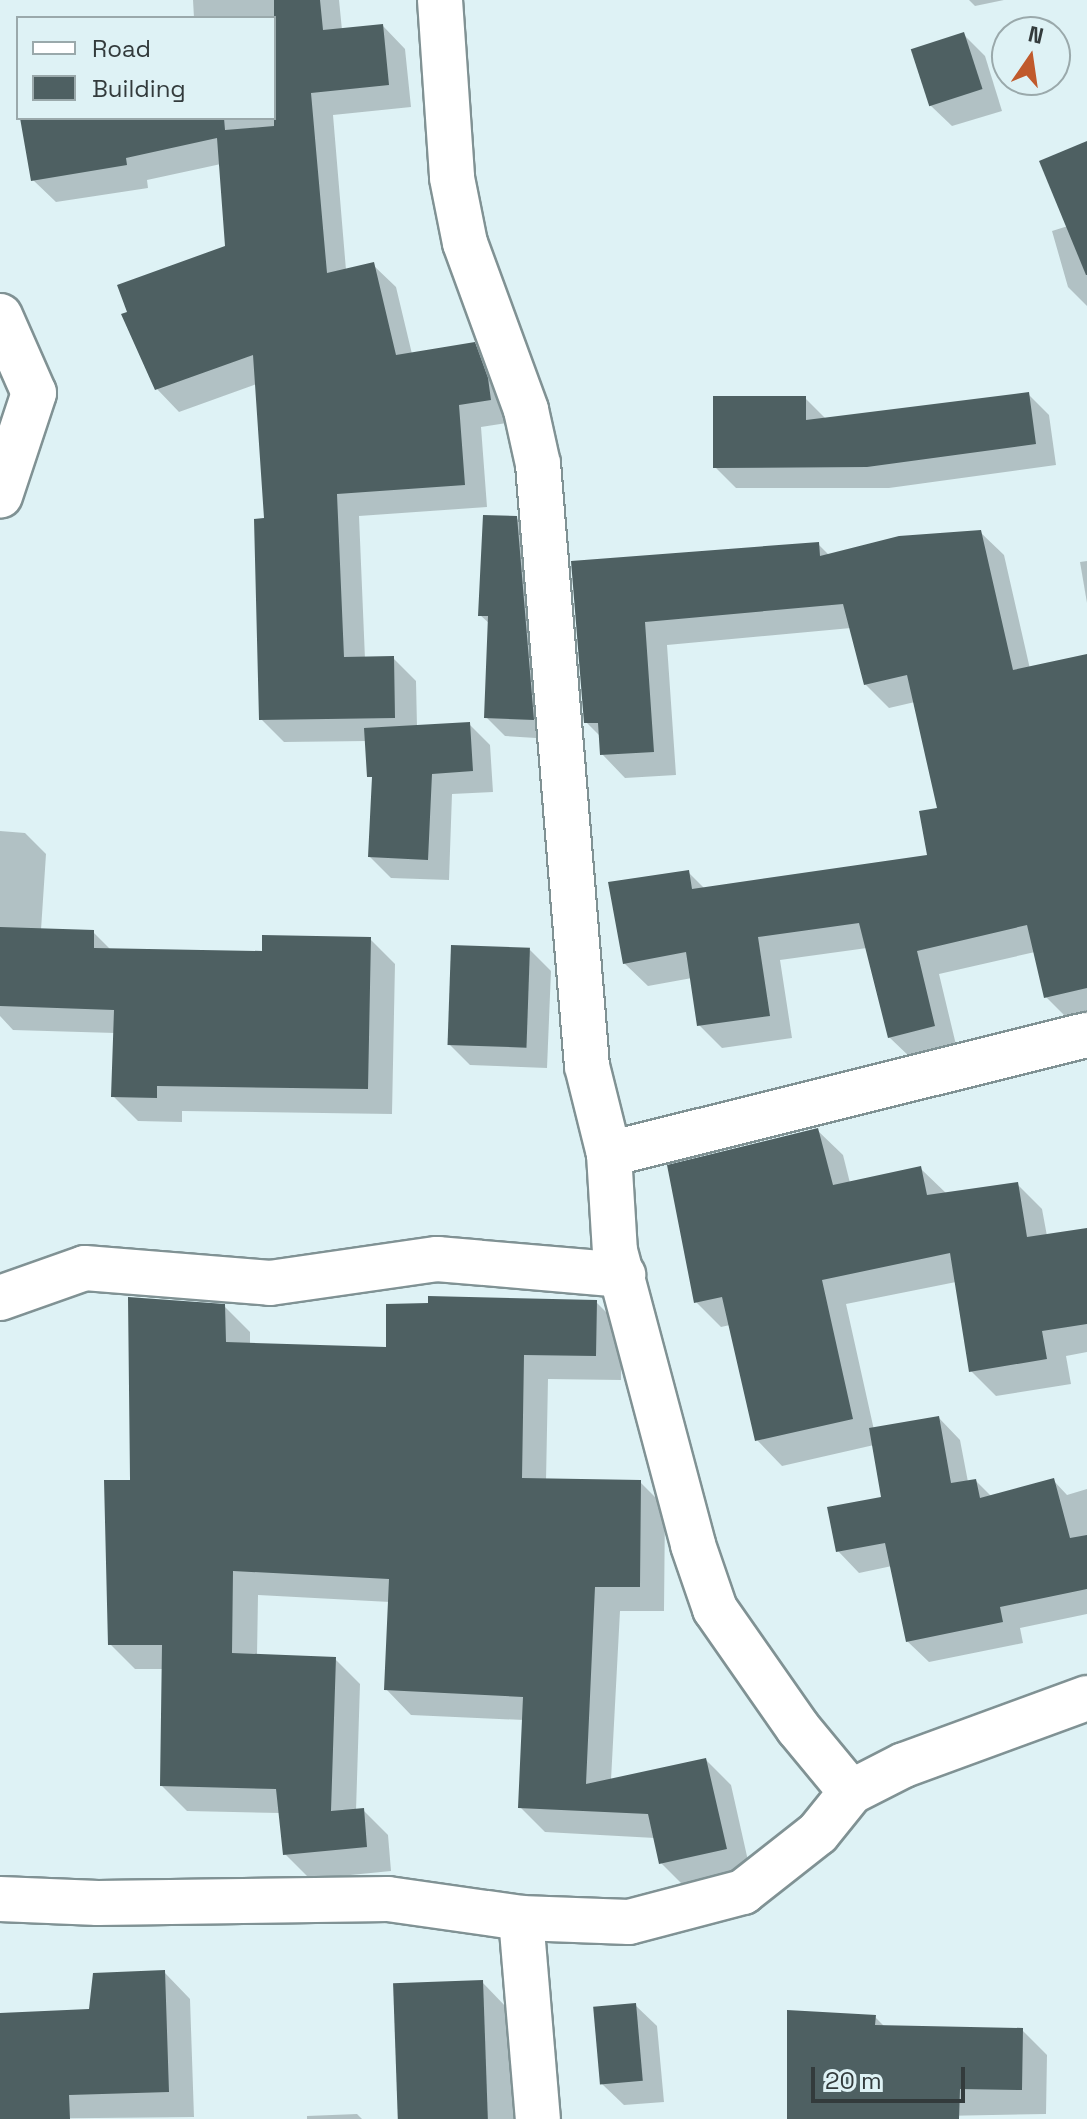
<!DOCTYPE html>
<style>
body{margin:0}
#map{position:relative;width:1087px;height:2119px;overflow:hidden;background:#def2f5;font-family:"Space Grotesk",sans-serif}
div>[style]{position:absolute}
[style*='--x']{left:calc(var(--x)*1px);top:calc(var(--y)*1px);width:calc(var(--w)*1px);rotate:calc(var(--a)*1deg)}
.shadow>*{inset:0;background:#0003}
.building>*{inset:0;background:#4e6062;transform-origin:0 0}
.roads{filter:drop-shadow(2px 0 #809294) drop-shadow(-2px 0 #809294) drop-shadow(0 2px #809294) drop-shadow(0 -2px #809294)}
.street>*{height:44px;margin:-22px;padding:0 22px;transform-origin:22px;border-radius:22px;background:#fff}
span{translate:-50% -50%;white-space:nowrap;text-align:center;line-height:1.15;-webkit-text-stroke:8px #def2f5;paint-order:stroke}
.legend{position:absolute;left:16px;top:16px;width:260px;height:104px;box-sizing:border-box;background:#def2f5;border:2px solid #9aa9ab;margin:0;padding:10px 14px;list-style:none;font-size:24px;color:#333b3c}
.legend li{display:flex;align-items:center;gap:16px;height:40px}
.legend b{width:40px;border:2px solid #9aa9ab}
.north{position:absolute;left:991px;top:16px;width:80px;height:80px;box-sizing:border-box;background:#def2f5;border:2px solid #9aa9ab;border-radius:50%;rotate:13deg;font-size:22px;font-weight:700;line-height:32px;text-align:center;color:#333b3c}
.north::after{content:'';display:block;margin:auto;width:28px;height:36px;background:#c05a2c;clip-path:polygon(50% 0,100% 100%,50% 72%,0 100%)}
.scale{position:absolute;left:811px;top:2067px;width:154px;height:36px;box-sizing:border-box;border:4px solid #333b3c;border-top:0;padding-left:10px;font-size:24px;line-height:28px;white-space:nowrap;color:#333b3c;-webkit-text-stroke:6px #def2f5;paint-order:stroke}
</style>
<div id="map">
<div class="shadow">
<div style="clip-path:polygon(193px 0,339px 0,342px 30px,383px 26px,405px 49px,411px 107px,333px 115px,346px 270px,373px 265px,396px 287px,412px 354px,474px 344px,497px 367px,513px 422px,481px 427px,487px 507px,359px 516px,365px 659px,393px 658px,416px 681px,417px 727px,469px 724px,490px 745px,493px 792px,452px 794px,449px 880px,391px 878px,370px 857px,374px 781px,367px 741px,284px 742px,261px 719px,266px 520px,257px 384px,179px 412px,157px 389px,227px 248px,221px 164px,147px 180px,148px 188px,56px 202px,33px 180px,22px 118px,274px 118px,274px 18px,194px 18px)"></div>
<div style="clip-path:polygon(969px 0,1004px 0,975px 6px)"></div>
<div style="clip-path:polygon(963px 34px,985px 56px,1002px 111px,952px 126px,930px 105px)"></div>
<div style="clip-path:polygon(1087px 144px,1087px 306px,1068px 287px,1052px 231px,1068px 226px)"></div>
<div style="clip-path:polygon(1028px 394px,1049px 415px,1056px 465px,889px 488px,736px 488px,715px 467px,805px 398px,826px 419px)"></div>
<div style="clip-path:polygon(516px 518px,536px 538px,552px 739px,505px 736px,486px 717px,490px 624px,480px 615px)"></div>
<div style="clip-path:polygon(980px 532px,1004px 555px,1030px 669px,1087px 662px,1087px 1016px,1069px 1020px,1046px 997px,1035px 952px,939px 974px,957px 1049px,913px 1060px,889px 1037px,867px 948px,780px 960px,792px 1038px,722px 1048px,699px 1025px,692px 978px,648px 986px,624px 963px,688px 872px,705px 889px,930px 856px,939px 809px,915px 702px,889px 708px,865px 684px,851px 628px,667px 645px,676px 775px,625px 778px,602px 754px,601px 737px,586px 722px,573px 563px,818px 544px,830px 556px)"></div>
<div style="clip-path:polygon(1087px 561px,1087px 603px,1080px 562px)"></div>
<div style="clip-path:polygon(0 831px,25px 833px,46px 854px,41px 930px,93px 932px,111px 950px,264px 953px,370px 939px,395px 964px,392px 1114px,182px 1111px,182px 1122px,138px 1121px,113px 1096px,115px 1033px,13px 1030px,0 1016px)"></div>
<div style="clip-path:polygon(530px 950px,551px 971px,547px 1068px,470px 1065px,449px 1044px)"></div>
<div style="clip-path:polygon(817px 1130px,843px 1155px,850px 1183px,921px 1169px,947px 1194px,1017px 1184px,1042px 1209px,1047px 1236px,1087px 1230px,1087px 1352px,1066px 1356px,1071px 1384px,996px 1396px,971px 1371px,956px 1282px,846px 1304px,874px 1430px,939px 1418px,960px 1440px,968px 1482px,976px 1481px,992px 1497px,1053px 1480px,1067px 1495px,1087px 1489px,1087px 1614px,1020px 1628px,1023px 1643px,929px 1662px,907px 1641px,892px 1566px,859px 1573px,838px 1551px,883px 1498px,874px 1445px,782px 1466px,757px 1440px,730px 1325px,721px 1327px,696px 1302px)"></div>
<div style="clip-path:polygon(596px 1302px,621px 1327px,621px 1380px,548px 1379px,546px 1481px,640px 1482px,665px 1507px,664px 1611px,620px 1611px,611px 1780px,706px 1760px,731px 1785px,751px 1874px,686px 1888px,661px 1863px,655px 1838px,545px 1832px,520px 1807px,524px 1720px,411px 1715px,386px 1689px,390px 1602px,258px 1595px,257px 1656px,335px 1659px,360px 1684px,356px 1811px,363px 1810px,388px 1835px,391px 1871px,310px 1879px,285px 1854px,280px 1813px,187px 1811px,162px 1786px,164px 1669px,135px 1669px,110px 1644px,132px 1482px,224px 1306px,250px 1332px,250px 1344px,388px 1349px)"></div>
<div style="clip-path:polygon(164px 1972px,190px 1999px,194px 2117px,0 2119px,0 2015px,91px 2011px)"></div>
<div style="clip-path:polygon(482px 1982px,509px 2010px,515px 2119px,411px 2119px)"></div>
<div style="clip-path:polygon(635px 2005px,657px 2026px,664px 2102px,624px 2105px,602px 2084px)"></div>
<div style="clip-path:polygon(875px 2017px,885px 2027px,1022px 2030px,1047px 2055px,1046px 2114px,788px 2119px)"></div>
<div style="clip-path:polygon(357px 2114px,362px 2119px,307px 2119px,307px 2116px)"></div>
</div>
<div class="building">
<div style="clip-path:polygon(274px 0,320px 0,323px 30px,383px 24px,389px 85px,311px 93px,327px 273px,374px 262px,396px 355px,475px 342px,488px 378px,491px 400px,459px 405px,465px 485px,337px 494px,344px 657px,394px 656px,395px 718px,259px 720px,254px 519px,264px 518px,253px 355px,155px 390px,121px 314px,127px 312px,117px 285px,225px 246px,217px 138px,126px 158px,127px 165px,31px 181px,20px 118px,224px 118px,225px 130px,274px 126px)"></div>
<div style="left:964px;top:32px;width:60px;height:56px;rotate:72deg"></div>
<div style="clip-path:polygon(1087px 141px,1087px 275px,1086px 275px,1039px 161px)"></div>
<div style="clip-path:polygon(1029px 392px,1036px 444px,867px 467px,713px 468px,713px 396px,806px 396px,806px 420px)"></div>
<div style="clip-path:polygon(483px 515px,517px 516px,534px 720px,484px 718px,488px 616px,478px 616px)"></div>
<div style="clip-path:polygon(981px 530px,1013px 670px,1087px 654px,1087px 988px,1044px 998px,1027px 925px,917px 951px,935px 1026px,888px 1038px,859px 923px,758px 937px,770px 1016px,697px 1026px,686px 952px,623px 964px,608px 882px,689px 870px,692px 889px,927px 855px,919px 811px,937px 808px,907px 675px,864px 685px,843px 604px,645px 622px,654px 752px,600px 755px,598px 723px,584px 723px,571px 561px,819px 542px,820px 556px,899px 536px)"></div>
<div style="clip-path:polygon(470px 722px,473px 771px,432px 774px,428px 860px,368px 857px,372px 777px,367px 777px,364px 728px)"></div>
<div style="clip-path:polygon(0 927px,94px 930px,94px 948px,262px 951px,262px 935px,371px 937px,368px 1089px,157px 1086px,157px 1098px,111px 1097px,114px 1010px,0 1006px)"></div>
<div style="left:451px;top:945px;width:79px;height:100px;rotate:2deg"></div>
<div style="clip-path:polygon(818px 1128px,833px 1185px,921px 1166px,927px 1195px,1018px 1182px,1027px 1237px,1087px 1228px,1087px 1324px,1042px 1331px,1047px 1359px,969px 1372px,950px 1253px,822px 1280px,853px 1419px,755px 1441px,722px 1297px,694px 1303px,667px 1165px)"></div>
<div style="clip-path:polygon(428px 1296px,597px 1300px,596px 1356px,524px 1355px,522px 1478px,641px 1480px,640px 1587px,595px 1587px,586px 1784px,706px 1758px,727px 1849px,659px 1864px,648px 1814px,518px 1808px,523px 1697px,384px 1690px,389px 1579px,233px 1571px,232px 1653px,336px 1657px,331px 1811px,364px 1808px,367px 1847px,283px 1855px,276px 1789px,160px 1786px,162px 1645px,108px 1645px,104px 1480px,130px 1480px,128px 1297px,225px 1304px,226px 1342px,386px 1347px,386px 1304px,428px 1303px)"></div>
<div style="clip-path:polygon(939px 1416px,951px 1483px,976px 1479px,980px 1498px,1054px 1478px,1070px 1538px,1087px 1535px,1087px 1589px,1000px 1607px,1003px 1622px,906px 1642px,885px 1543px,836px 1552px,827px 1507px,881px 1497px,869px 1428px)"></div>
<div style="clip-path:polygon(165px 1970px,169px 2092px,69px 2095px,70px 2119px,0 2119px,0 2013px,89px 2009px,93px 1973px)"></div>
<div style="left:483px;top:1980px;width:139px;height:90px;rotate:88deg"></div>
<div style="left:636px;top:2003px;width:78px;height:43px;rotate:85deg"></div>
<div style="clip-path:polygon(787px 2010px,876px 2015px,875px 2025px,1023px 2028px,1022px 2090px,960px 2089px,959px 2119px,787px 2119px)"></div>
</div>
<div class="roads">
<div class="street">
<div style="--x:440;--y:0;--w:178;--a:86.1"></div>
<div style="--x:452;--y:178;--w:66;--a:78.7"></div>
<div style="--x:465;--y:243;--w:178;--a:69.9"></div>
<div style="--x:526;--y:410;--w:55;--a:77.5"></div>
<div style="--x:538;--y:464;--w:604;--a:85.35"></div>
<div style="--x:587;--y:1066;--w:91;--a:76"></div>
<div style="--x:609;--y:1154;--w:97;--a:86.5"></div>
<div style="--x:615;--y:1251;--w:304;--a:75.1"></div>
<div style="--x:693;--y:1545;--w:68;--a:71"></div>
<div style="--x:715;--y:1609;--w:145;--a:55.1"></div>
<div style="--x:798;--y:1728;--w:83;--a:50.4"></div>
<div style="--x:0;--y:316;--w:84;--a:66.2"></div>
<div style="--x:34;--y:393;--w:108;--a:108.3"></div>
<div style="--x:609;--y:1154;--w:493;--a:-14"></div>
<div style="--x:0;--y:1298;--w:90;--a:-19.4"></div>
<div style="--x:85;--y:1268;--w:186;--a:4.6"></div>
<div style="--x:270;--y:1283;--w:169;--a:-8.2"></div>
<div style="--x:437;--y:1259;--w:187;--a:4.9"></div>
<div style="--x:0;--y:1899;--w:98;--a:2.3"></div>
<div style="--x:98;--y:1903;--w:290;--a:-0.8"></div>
<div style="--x:388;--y:1899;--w:134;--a:8.1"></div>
<div style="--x:521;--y:1918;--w:108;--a:2.1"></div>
<div style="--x:629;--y:1922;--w:118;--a:-14.7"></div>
<div style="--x:743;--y:1892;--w:95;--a:-38.2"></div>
<div style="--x:818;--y:1833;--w:53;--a:-51.2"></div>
<div style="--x:851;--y:1792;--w:59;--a:-27"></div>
<div style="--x:904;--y:1765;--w:195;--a:-20.1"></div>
<div style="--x:521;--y:1918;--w:202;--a:85.2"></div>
</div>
</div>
<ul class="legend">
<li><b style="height:10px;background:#fff"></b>Road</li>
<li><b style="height:22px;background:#4e6062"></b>Building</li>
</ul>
<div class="north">N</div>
<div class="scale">20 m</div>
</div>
